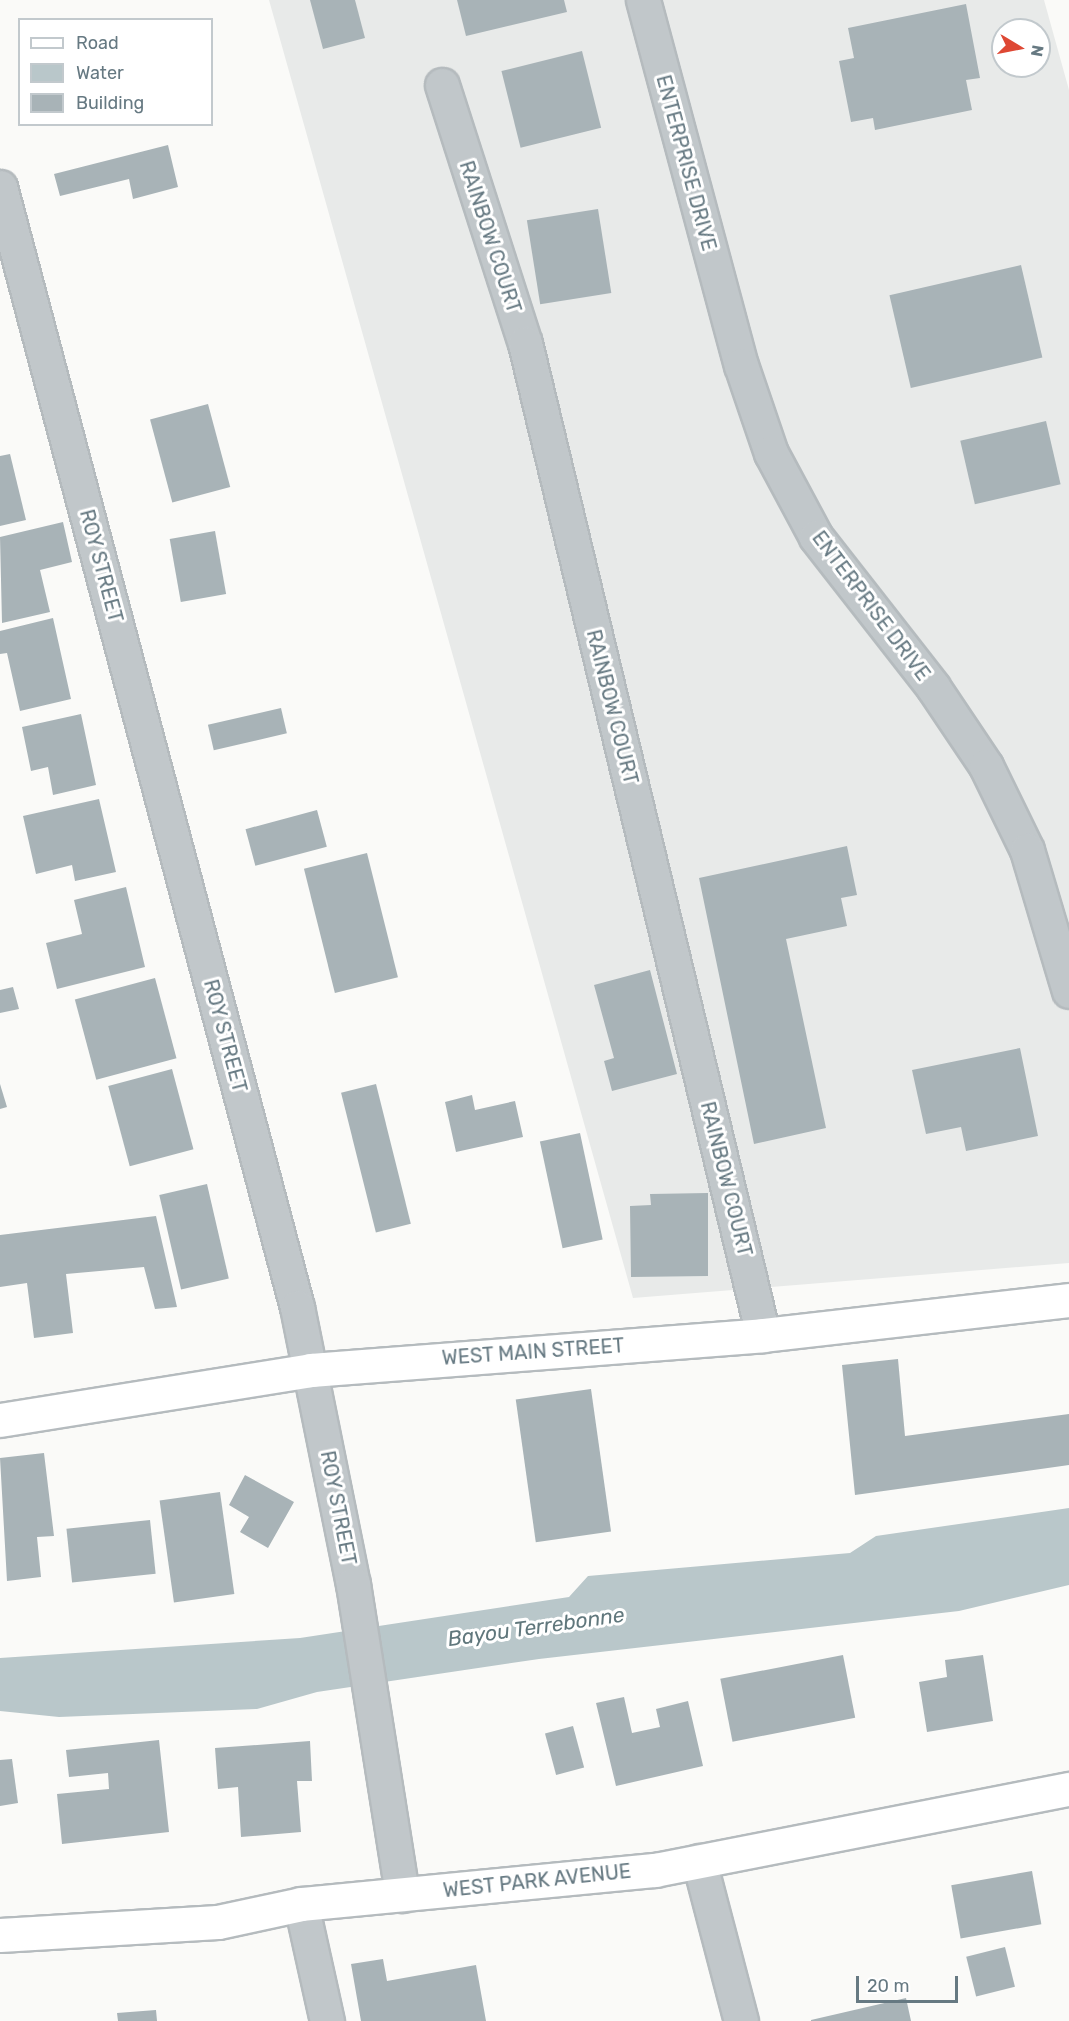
<!DOCTYPE html>
<style>
body{margin:0}
#map{position:relative;width:1069px;height:2021px;overflow:hidden;background:#fafaf8;font-family:Rubik,sans-serif}
div>[style]{position:absolute}
[style*='--x']{left:calc(var(--x)*1px);top:calc(var(--y)*1px);width:calc(var(--w)*1px);rotate:calc(var(--a)*1deg)}
.built>*{inset:0;background:#e8eae9}
.water>*{inset:0;background:#b9c7ca}
.building>*{inset:0;background:#a8b3b7;transform-origin:0 0}
.roads{filter:drop-shadow(2px 0 #b5bbbe) drop-shadow(-2px 0 #b5bbbe) drop-shadow(0 2px #b5bbbe) drop-shadow(0 -2px #b5bbbe)}
.minor>*{height:33px;margin:-16.5px;padding:0 16.5px;transform-origin:16.5px;border-radius:16.5px;background:#c1c7ca}
.major>*{height:33px;margin:-16.5px;padding:0 16.5px;transform-origin:16.5px;border-radius:16.5px;background:#fff}
span{translate:-50% -50%;white-space:nowrap;text-align:center;line-height:1.15;-webkit-text-stroke:6px #fff;paint-order:stroke}
.street-label{font-size:20px;color:#667982}
.water-label{font-size:21px;color:#60777c;font-style:italic}
.legend{position:absolute;left:18px;top:18px;width:195px;height:108px;box-sizing:border-box;background:#fff;border:2px solid #c2c9cd;margin:0;padding:8px 10px;list-style:none;font-size:18px;color:#667982}
.legend li{display:flex;align-items:center;gap:12px;height:30px}
.legend b{width:30px;border:2px solid #c2c9cd}
.north{position:absolute;left:991px;top:18px;width:60px;height:60px;box-sizing:border-box;background:#fff;border:2px solid #c2c9cd;border-radius:50%;rotate:100deg;font-size:16px;font-weight:700;line-height:24px;text-align:center;color:#667982}
.north::after{content:'';display:block;margin:auto;width:21px;height:27px;background:#de4834;clip-path:polygon(50% 0,100% 100%,50% 72%,0 100%)}
.scale{position:absolute;left:856px;top:1976px;width:102px;height:27px;box-sizing:border-box;border:3px solid #667982;border-top:0;padding-left:8px;font-size:18px;line-height:21px;white-space:nowrap;color:#667982;-webkit-text-stroke:4px #fff;paint-order:stroke}
</style>
<div id="map">
<div class="built">
<div style="clip-path:polygon(evenodd,269px 0,1044px 0,1069px 90px,1069px 1263px,633px 1298px,269px 0,1003px 30px,1039px 30px,1039px 66px,1003px 66px,1003px 30px)"></div>
</div>
<div class="water">
<div style="clip-path:polygon(1069px 1508px,1069px 1585px,959px 1611px,539px 1659px,317px 1692px,257px 1709px,59px 1717px,0 1711px,0 1658px,300px 1638px,569px 1597px,588px 1576px,850px 1553px,876px 1536px)"></div>
</div>
<div class="building">
<div style="clip-path:polygon(310px 0,355px 0,365px 38px,323px 49px)"></div>
<div style="clip-path:polygon(457px 0,564px 0,567px 12px,466px 36px)"></div>
<div style="clip-path:polygon(966px 4px,980px 78px,966px 80px,972px 110px,875px 130px,873px 118px,851px 122px,839px 61px,854px 58px,848px 28px)"></div>
<div style="left:582px;top:51px;width:79px;height:83px;rotate:76deg"></div>
<div style="clip-path:polygon(168px 145px,178px 187px,133px 199px,129px 179px,60px 196px,54px 174px)"></div>
<div style="left:598px;top:209px;width:85px;height:72px;rotate:81deg"></div>
<div style="left:1021px;top:265px;width:95px;height:135px;rotate:77deg"></div>
<div style="left:208px;top:404px;width:86px;height:60px;rotate:75deg"></div>
<div style="left:1046px;top:421px;width:65px;height:88px;rotate:77deg"></div>
<div style="clip-path:polygon(10px 454px,26px 520px,0 526px,0 456px)"></div>
<div style="clip-path:polygon(63px 522px,72px 562px,40px 570px,50px 612px,2px 623px,0 537px)"></div>
<div style="left:215px;top:531px;width:64px;height:46px;rotate:80deg"></div>
<div style="clip-path:polygon(53px 618px,71px 699px,20px 711px,7px 653px,0 654px,0 631px)"></div>
<div style="left:281px;top:708px;width:26px;height:75px;rotate:77deg"></div>
<div style="clip-path:polygon(81px 714px,96px 785px,53px 795px,48px 767px,31px 771px,22px 727px)"></div>
<div style="clip-path:polygon(99px 799px,116px 872px,75px 881px,72px 865px,36px 874px,23px 816px)"></div>
<div style="left:317px;top:810px;width:38px;height:74px;rotate:75deg"></div>
<div style="clip-path:polygon(847px 846px,857px 895px,841px 898px,847px 926px,786px 939px,826px 1128px,754px 1144px,699px 878px)"></div>
<div style="left:367px;top:853px;width:128px;height:65px;rotate:76deg"></div>
<div style="clip-path:polygon(126px 887px,145px 967px,57px 989px,46px 943px,82px 934px,74px 900px)"></div>
<div style="clip-path:polygon(650px 970px,677px 1074px,612px 1091px,604px 1061px,614px 1058px,594px 985px)"></div>
<div style="left:155px;top:978px;width:83px;height:83px;rotate:75deg"></div>
<div style="clip-path:polygon(13px 987px,19px 1009px,0 1013px,0 990px)"></div>
<div style="clip-path:polygon(1020px 1048px,1038px 1136px,966px 1151px,961px 1127px,926px 1134px,912px 1070px)"></div>
<div style="left:172px;top:1069px;width:83px;height:66px;rotate:75deg"></div>
<div style="clip-path:polygon(0 1084px,7px 1107px,0 1109px)"></div>
<div style="left:376px;top:1084px;width:144px;height:36px;rotate:76deg"></div>
<div style="clip-path:polygon(472px 1095px,475px 1110px,515px 1101px,523px 1137px,456px 1152px,445px 1102px)"></div>
<div style="left:580px;top:1133px;width:109px;height:41px;rotate:78deg"></div>
<div style="left:207px;top:1184px;width:97px;height:49px;rotate:77deg"></div>
<div style="clip-path:polygon(708px 1193px,708px 1276px,631px 1277px,630px 1206px,651px 1205px,650px 1194px)"></div>
<div style="clip-path:polygon(156px 1216px,177px 1307px,155px 1309px,144px 1267px,66px 1274px,73px 1333px,34px 1338px,27px 1283px,0 1287px,0 1235px)"></div>
<div style="clip-path:polygon(898px 1359px,905px 1436px,1069px 1414px,1069px 1465px,855px 1495px,842px 1365px)"></div>
<div style="left:591px;top:1389px;width:144px;height:76px;rotate:82deg"></div>
<div style="clip-path:polygon(44px 1453px,54px 1536px,37px 1537px,41px 1577px,7px 1581px,0 1458px)"></div>
<div style="clip-path:polygon(245px 1475px,294px 1502px,268px 1548px,240px 1532px,249px 1517px,229px 1505px)"></div>
<div style="left:220px;top:1492px;width:103px;height:61px;rotate:82deg"></div>
<div style="left:150px;top:1520px;width:54px;height:84px;rotate:84deg"></div>
<div style="left:843px;top:1655px;width:64px;height:125px;rotate:79deg"></div>
<div style="clip-path:polygon(983px 1655px,993px 1721px,927px 1732px,919px 1682px,947px 1677px,945px 1660px)"></div>
<div style="clip-path:polygon(624px 1697px,632px 1733px,660px 1727px,656px 1709px,688px 1701px,703px 1766px,616px 1786px,596px 1703px)"></div>
<div style="left:573px;top:1726px;width:43px;height:29px;rotate:75deg"></div>
<div style="clip-path:polygon(159px 1740px,169px 1832px,62px 1844px,57px 1794px,109px 1789px,108px 1773px,69px 1777px,66px 1750px)"></div>
<div style="clip-path:polygon(310px 1741px,312px 1781px,297px 1781px,301px 1832px,241px 1837px,238px 1787px,218px 1789px,215px 1748px)"></div>
<div style="clip-path:polygon(12px 1759px,18px 1803px,0 1806px,0 1760px)"></div>
<div style="left:1032px;top:1871px;width:54px;height:82px;rotate:80deg"></div>
<div style="left:1005px;top:1947px;width:41px;height:40px;rotate:76deg"></div>
<div style="clip-path:polygon(383px 1959px,387px 1981px,476px 1965px,486px 2021px,361px 2021px,351px 1964px)"></div>
<div style="clip-path:polygon(906px 1998px,911px 2021px,811px 2021px,811px 2020px)"></div>
<div style="clip-path:polygon(156px 2010px,157px 2021px,118px 2021px,117px 2013px)"></div>
</div>
<div class="roads">
<div class="minor">
<div style="--x:643;--y:0;--w:378;--a:75"></div>
<div style="--x:741;--y:365;--w:93;--a:71.2"></div>
<div style="--x:771;--y:453;--w:95;--a:61.8"></div>
<div style="--x:816;--y:537;--w:190;--a:52"></div>
<div style="--x:933;--y:687;--w:95;--a:56.1"></div>
<div style="--x:986;--y:766;--w:93;--a:64"></div>
<div style="--x:1027;--y:850;--w:147;--a:73.4"></div>
<div style="--x:442;--y:85;--w:271;--a:72.2"></div>
<div style="--x:525;--y:343;--w:1020;--a:76.51"></div>
<div style="--x:0;--y:187;--w:1159;--a:75.15"></div>
<div style="--x:297;--y:1307;--w:283;--a:78.6"></div>
<div style="--x:353;--y:1584;--w:315;--a:81"></div>
<div style="--x:699;--y:1861;--w:165;--a:75.3"></div>
<div style="--x:301;--y:1904;--w:120;--a:77.5"></div>
</div>
<div class="major">
<div style="--x:0;--y:1420;--w:315;--a:-9.1"></div>
<div style="--x:311;--y:1370;--w:453;--a:-4.4"></div>
<div style="--x:763;--y:1335;--w:308;--a:-6.5"></div>
<div style="--x:0;--y:1935;--w:218;--a:-3.4"></div>
<div style="--x:218;--y:1922;--w:85;--a:-12.2"></div>
<div style="--x:301;--y:1904;--w:356;--a:-5.5"></div>
<div style="--x:655;--y:1870;--w:422;--a:-11.1"></div>
</div>
</div>
<div class="street-label">
<span style="left:686px;top:163px;rotate:75deg">ENTERPRISE DRIVE</span>
<span style="left:490px;top:237px;rotate:72deg">RAINBOW COURT</span>
<span style="left:101px;top:566px;rotate:75deg">ROY STREET</span>
<span style="left:871px;top:606px;rotate:53deg">ENTERPRISE DRIVE</span>
<span style="left:612px;top:707px;rotate:76deg">RAINBOW COURT</span>
<span style="left:225px;top:1036px;rotate:75deg">ROY STREET</span>
<span style="left:726px;top:1179px;rotate:76deg">RAINBOW COURT</span>
<span style="left:533px;top:1352px;rotate:-4deg">WEST MAIN STREET</span>
<span style="left:338px;top:1508px;rotate:79deg">ROY STREET</span>
<span style="left:537px;top:1881px;rotate:-6deg">WEST PARK AVENUE</span>
</div>
<div class="water-label">
<span style="left:536px;top:1627px;rotate:-8deg">Bayou Terrebonne</span>
</div>
<ul class="legend">
<li><b style="height:8px;background:#fff"></b>Road</li>
<li><b style="height:16px;background:#b9c7ca"></b>Water</li>
<li><b style="height:16px;background:#a8b3b7"></b>Building</li>
</ul>
<div class="north">N</div>
<div class="scale">20 m</div>
</div>
